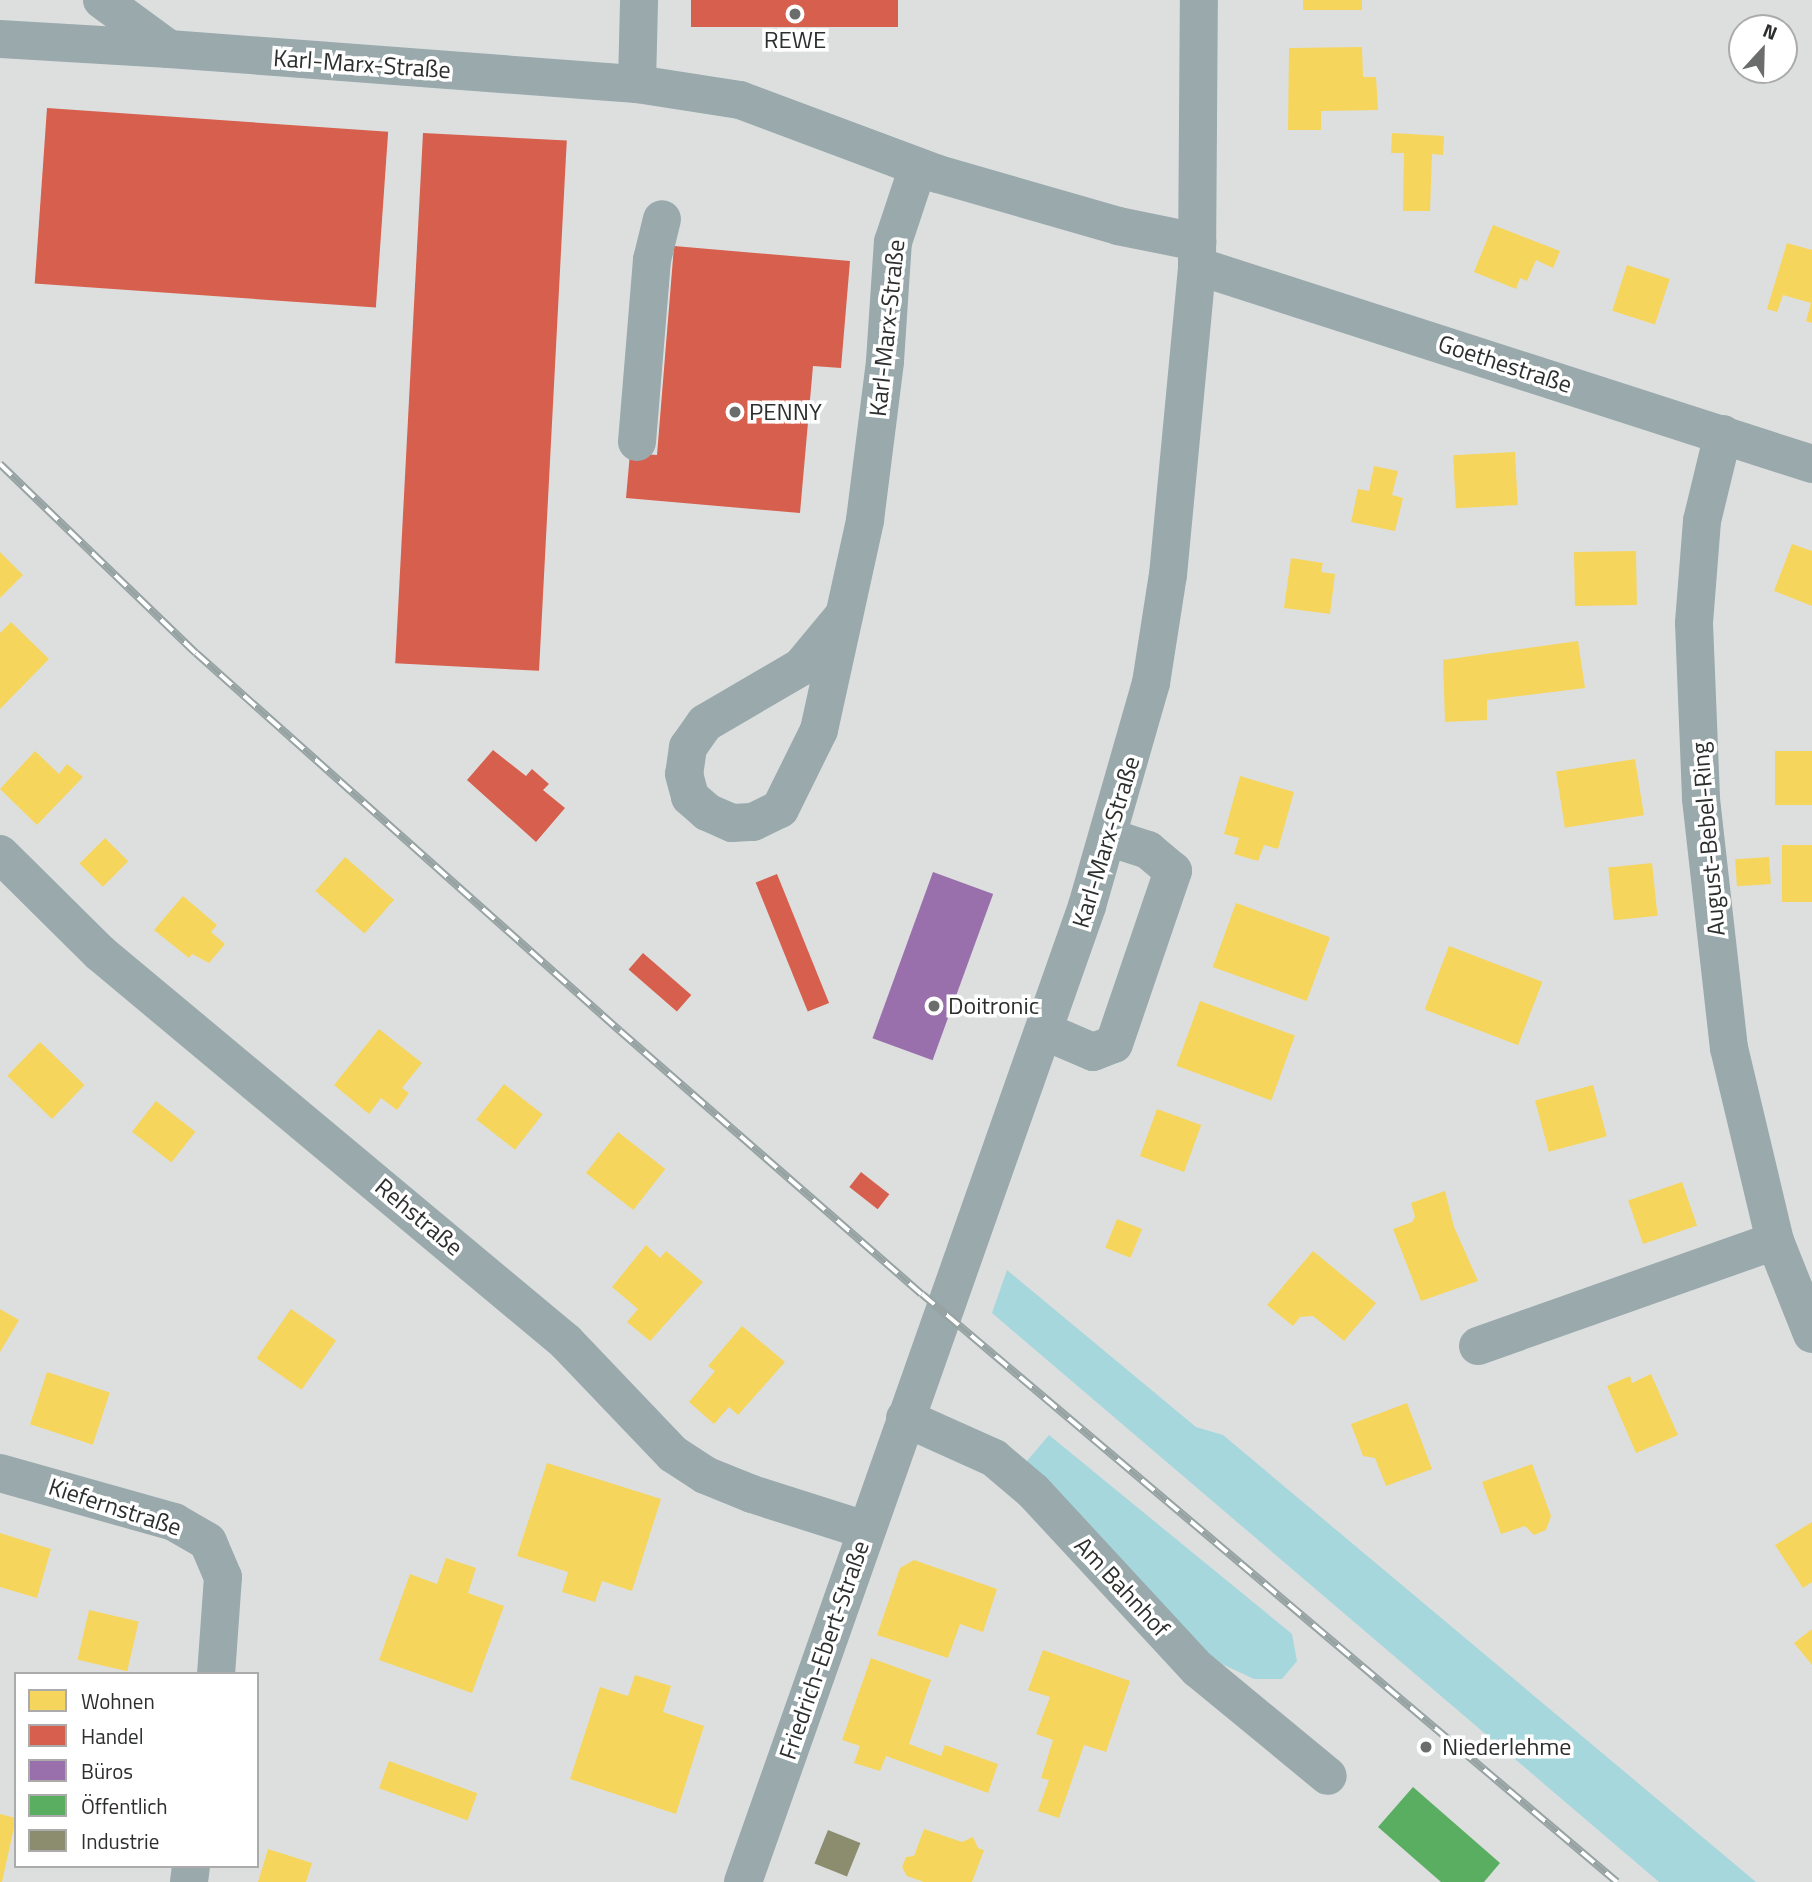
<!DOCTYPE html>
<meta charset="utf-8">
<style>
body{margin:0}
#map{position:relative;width:1812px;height:1882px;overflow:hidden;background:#dddfdf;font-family:"Titillium Web",sans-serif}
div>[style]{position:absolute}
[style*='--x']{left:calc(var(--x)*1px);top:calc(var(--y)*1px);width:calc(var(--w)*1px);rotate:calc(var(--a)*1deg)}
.green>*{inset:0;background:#a6d7dc}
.homes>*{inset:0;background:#f6d55c;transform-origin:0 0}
.shops>*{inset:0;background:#d6604d;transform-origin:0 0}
.offices>*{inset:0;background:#9970ab;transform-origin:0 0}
.public>*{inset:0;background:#5aae61}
.industry>*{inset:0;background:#8c8c6e;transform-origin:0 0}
.minor>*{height:38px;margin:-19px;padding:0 19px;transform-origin:19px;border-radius:19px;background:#99a9ac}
.rail>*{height:8px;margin-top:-4px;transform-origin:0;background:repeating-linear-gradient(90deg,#fff 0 16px,#97a3a3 0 32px);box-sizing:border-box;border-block:2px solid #97a3a3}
.dots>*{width:19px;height:19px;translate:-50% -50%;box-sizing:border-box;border:4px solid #fff;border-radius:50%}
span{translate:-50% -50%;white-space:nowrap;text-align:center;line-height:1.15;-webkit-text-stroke:7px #fff;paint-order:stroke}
.poi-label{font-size:24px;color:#2d2e2e}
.left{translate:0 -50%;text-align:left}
.street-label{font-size:24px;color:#2d2e2e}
.legend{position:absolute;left:14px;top:1672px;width:245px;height:196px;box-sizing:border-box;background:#fff;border:2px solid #ababab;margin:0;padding:9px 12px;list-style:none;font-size:21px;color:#2d2e2e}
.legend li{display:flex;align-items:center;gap:14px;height:35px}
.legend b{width:35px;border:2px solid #ababab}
.north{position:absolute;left:1728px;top:14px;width:70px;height:70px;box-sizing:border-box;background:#fff;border:2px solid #ababab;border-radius:50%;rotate:22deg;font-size:19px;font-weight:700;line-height:28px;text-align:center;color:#2d2e2e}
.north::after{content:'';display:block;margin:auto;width:24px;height:32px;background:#6b6c6c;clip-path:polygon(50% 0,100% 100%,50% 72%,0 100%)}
</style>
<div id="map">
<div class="green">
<div style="clip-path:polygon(1007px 1270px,1196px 1427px,1223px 1435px,1756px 1882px,1659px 1882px,992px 1313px)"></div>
<div style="clip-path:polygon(1049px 1435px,1292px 1634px,1297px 1661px,1282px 1679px,1254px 1679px,1211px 1659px,1026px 1462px)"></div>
</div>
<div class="homes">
<div style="left:1303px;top:0;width:59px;height:10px"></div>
<div style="clip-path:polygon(1362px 47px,1363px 77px,1376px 77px,1378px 110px,1321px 111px,1321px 130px,1288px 130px,1289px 48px)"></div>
<div style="clip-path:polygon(1392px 133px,1444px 136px,1443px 155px,1432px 154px,1430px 211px,1403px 211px,1404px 153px,1391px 153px)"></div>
<div style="clip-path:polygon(1493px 225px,1560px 251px,1553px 268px,1536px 260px,1527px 281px,1520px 278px,1516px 289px,1474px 272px)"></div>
<div style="clip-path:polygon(1787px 243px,1812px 250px,1812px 323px,1806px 321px,1811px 303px,1783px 295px,1777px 312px,1767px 309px)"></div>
<div style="left:1627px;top:265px;width:45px;height:48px;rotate:18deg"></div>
<div style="left:1515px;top:452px;width:53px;height:62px;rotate:87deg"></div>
<div style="clip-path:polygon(1374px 466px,1398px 471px,1392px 495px,1403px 498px,1395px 531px,1351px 522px,1358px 489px,1369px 491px)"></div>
<div style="clip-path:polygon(1792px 544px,1812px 551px,1812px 606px,1774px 591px)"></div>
<div style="left:1636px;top:551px;width:54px;height:62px;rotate:89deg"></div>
<div style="clip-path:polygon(0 552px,23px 575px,0 598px)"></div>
<div style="clip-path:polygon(1291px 558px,1323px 563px,1321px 572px,1335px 574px,1330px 614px,1284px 608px)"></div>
<div style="clip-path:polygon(11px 622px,49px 659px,0 709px,0 633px)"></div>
<div style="clip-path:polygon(1578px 641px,1585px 688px,1487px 700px,1487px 720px,1445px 722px,1443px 660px)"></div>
<div style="clip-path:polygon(35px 751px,59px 774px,67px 764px,83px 777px,37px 825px,0 789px)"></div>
<div style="left:1812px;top:751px;width:54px;height:37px;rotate:90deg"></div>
<div style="left:1635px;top:759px;width:57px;height:80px;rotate:81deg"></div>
<div style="clip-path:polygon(1240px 776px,1294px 792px,1278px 849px,1264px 845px,1258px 861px,1234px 854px,1239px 838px,1224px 834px)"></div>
<div style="left:105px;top:838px;width:33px;height:36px;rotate:45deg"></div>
<div style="left:1812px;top:845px;width:57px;height:30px;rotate:90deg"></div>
<div style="left:345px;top:857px;width:65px;height:45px;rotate:41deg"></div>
<div style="left:1769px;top:857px;width:27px;height:34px;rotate:86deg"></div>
<div style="left:1652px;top:863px;width:53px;height:44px;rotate:84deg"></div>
<div style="clip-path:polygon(183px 896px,217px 925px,211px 932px,225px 944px,209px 963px,192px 954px,189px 958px,154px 930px)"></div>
<div style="left:1236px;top:903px;width:100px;height:68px;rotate:20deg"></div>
<div style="left:1449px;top:946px;width:100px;height:68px;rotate:21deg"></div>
<div style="left:1200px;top:1001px;width:101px;height:69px;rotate:20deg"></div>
<div style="clip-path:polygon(379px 1029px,422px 1063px,402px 1088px,409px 1093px,397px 1110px,381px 1098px,369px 1114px,334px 1085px)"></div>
<div style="left:40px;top:1042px;width:62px;height:47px;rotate:44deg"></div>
<div style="left:504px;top:1084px;width:49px;height:45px;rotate:38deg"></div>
<div style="left:1593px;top:1085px;width:53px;height:60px;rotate:75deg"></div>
<div style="left:156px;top:1101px;width:50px;height:39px;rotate:38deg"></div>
<div style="left:1157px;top:1109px;width:47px;height:50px;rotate:20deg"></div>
<div style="left:618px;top:1132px;width:60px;height:52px;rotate:38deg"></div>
<div style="left:1682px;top:1182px;width:46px;height:57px;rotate:71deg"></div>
<div style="clip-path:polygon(1445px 1191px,1454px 1227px,1478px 1281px,1421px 1301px,1393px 1229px,1412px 1222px,1415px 1217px,1411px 1203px)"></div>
<div style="left:1117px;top:1219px;width:27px;height:31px;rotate:22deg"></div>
<div style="clip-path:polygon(646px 1245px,660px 1258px,666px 1251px,703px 1282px,650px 1341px,627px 1322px,638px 1309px,612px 1287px)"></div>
<div style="clip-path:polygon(1313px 1251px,1376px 1303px,1344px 1341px,1313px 1316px,1300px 1317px,1293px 1326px,1267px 1305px)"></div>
<div style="clip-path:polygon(0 1309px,19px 1320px,0 1352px)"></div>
<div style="left:291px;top:1309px;width:55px;height:60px;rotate:35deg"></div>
<div style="clip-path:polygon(742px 1326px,785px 1362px,738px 1415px,729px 1407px,714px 1424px,689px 1402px,715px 1371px,708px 1366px)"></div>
<div style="left:47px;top:1372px;width:66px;height:55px;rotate:18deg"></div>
<div style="clip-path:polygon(1651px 1374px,1678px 1435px,1636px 1453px,1607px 1386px,1630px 1376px,1632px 1383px)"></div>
<div style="clip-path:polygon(1407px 1403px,1432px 1469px,1386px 1486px,1375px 1458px,1363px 1456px,1351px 1424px)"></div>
<div style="clip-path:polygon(547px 1463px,661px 1499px,632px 1591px,602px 1581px,595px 1602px,562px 1592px,568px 1572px,517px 1556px)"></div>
<div style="clip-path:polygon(1532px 1464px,1551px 1516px,1546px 1530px,1534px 1535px,1525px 1526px,1501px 1534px,1482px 1482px)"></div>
<div style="clip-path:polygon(1812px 1522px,1812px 1582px,1803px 1588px,1775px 1545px)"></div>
<div style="clip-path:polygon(0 1533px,51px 1549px,37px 1598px,0 1587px)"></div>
<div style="clip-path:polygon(446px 1558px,476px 1568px,468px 1593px,504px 1606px,472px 1693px,379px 1660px,410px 1574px,437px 1584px)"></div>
<div style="clip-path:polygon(914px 1560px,997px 1589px,983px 1632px,960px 1624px,948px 1658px,877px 1635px,900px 1568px)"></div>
<div style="left:89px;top:1610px;width:51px;height:51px;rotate:13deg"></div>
<div style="clip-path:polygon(1812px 1629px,1812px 1665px,1794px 1643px)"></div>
<div style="clip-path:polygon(1043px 1650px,1130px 1681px,1106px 1752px,1084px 1745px,1059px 1818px,1038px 1811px,1049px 1780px,1041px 1778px,1053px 1740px,1036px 1734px,1050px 1697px,1028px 1690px)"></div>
<div style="clip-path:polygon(871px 1658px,931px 1680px,909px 1744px,941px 1756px,945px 1745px,998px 1764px,988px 1793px,886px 1756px,880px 1771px,854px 1763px,860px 1746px,842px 1740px)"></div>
<div style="clip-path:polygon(635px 1675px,671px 1686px,663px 1712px,704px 1726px,676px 1814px,570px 1779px,600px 1687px,628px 1696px)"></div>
<div style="left:389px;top:1761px;width:94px;height:29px;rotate:20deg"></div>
<div style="clip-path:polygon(0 1814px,16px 1818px,2px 1882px,0 1882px)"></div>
<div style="clip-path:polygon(924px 1829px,962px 1842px,973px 1837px,978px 1848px,984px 1850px,972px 1882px,924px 1882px,907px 1876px,902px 1867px,906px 1857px,914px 1856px)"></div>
<div style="clip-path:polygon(268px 1849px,312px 1863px,306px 1882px,258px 1882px)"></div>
</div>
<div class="shops">
<div style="left:691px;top:0;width:207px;height:27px"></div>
<div style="left:47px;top:108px;width:342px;height:176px;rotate:4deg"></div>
<div style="left:423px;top:133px;width:144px;height:531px;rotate:3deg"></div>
<div style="clip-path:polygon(674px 246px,850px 261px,841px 368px,813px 366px,800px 513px,626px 498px,630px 453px,657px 455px)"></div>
<div style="clip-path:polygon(493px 750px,526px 776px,532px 769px,549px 784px,543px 790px,565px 808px,536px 842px,467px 780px)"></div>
<div style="left:777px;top:874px;width:139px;height:23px;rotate:68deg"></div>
<div style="left:643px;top:953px;width:64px;height:22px;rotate:41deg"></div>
<div style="left:861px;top:1172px;width:36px;height:19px;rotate:38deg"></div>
</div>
<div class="offices">
<div style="left:933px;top:872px;width:64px;height:177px;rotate:20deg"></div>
</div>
<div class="public">
<div style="clip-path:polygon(1413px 1787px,1500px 1863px,1484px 1882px,1441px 1882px,1378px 1827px)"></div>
</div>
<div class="industry">
<div style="left:828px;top:1830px;width:35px;height:36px;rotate:22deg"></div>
</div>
<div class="minor">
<div style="--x:102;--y:0;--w:83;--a:36.2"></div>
<div style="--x:169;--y:49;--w:469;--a:4.3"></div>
<div style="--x:637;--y:84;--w:104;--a:8.8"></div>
<div style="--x:740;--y:100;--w:211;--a:20.5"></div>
<div style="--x:938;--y:174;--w:187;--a:16.1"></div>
<div style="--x:1118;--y:226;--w:81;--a:11.4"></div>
<div style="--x:0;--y:39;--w:169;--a:3.4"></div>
<div style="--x:637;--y:84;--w:84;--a:-88.6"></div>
<div style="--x:1197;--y:266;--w:646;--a:17.85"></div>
<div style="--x:1723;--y:434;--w:89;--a:103.6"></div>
<div style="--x:1702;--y:521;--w:102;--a:94.5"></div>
<div style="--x:1694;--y:623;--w:176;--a:87.7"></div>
<div style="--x:1701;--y:799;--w:251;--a:83.6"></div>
<div style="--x:1729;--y:1048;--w:198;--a:76.6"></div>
<div style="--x:1775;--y:1241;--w:100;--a:68.3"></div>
<div style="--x:637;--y:442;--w:183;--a:-85.3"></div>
<div style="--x:652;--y:260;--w:42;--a:-76.3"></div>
<div style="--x:844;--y:615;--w:67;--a:129.6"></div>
<div style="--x:801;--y:667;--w:111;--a:149.7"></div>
<div style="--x:705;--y:723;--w:29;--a:125"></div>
<div style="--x:688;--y:747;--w:27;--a:98"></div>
<div style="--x:684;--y:774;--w:24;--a:75"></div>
<div style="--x:690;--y:797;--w:23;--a:41"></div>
<div style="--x:707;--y:812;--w:27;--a:24"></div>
<div style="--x:732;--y:823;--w:21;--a:-3"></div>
<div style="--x:753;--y:822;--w:30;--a:-26"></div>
<div style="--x:780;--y:809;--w:88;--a:-63.7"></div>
<div style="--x:819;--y:730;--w:215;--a:-77.6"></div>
<div style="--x:865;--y:520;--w:160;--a:-82.8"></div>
<div style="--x:885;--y:361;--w:119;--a:-86.2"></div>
<div style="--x:893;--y:242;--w:79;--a:-71.6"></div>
<div style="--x:0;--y:854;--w:141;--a:44.7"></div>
<div style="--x:100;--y:953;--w:607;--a:39.85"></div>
<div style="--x:566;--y:1342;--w:155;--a:46.3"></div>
<div style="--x:673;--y:1454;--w:38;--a:33"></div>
<div style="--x:705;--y:1475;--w:51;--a:22"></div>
<div style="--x:752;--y:1494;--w:119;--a:17.7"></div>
<div style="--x:1044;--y:1031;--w:53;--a:23.2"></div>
<div style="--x:1093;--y:1052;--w:22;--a:-21"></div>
<div style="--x:1114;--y:1044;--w:183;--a:-71.2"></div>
<div style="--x:1173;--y:871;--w:33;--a:-140"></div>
<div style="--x:1148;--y:850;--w:40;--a:-162"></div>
<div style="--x:1478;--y:1346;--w:315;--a:-19.5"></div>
<div style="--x:905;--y:1418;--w:98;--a:24.2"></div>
<div style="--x:994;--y:1458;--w:51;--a:40.2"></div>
<div style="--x:1033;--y:1491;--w:243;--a:47.2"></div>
<div style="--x:1198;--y:1669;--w:168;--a:39.5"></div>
<div style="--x:0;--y:1473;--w:181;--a:15.7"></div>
<div style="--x:174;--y:1522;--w:39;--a:30"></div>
<div style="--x:208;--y:1542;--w:38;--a:67"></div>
<div style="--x:223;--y:1577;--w:97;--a:94.1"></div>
<div style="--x:189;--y:1882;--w:16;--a:-83"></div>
<div style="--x:743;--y:1882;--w:1035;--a:-70.58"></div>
<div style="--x:1087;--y:906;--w:232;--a:-74"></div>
<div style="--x:1151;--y:683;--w:109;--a:-81.1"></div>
<div style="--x:1168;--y:575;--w:310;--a:-84.6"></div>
<div style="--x:1197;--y:266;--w:266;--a:-89.6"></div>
</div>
<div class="rail">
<div style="--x:0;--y:464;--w:272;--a:44"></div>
<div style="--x:196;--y:653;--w:568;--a:41.72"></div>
<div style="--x:620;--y:1031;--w:400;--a:41.1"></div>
<div style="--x:922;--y:1294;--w:910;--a:40.23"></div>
</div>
<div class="dots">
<div style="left:795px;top:14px;background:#6b6c6c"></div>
<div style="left:735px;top:412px;background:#6b6c6c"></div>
<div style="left:934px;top:1006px;background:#6b6c6c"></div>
<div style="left:1426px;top:1747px;background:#6b6c6c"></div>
</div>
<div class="poi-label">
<span style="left:795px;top:40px">REWE</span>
<span class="left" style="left:749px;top:412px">PENNY</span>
<span class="left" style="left:948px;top:1006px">Doitronic</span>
<span class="left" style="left:1442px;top:1747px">Niederlehme</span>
</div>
<div class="street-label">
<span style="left:362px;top:64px;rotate:4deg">Karl-Marx-Straße</span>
<span style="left:887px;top:328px;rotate:-84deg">Karl-Marx-Straße</span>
<span style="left:1505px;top:364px;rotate:18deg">Goethestraße</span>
<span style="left:1708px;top:839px;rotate:-95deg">August-Bebel-Ring</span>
<span style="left:1106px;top:842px;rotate:-73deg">Karl-Marx-Straße</span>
<span style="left:419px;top:1217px;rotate:40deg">Rehstraße</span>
<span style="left:115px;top:1507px;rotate:18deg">Kiefernstraße</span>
<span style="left:1122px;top:1587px;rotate:47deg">Am Bahnhof</span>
<span style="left:824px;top:1650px;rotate:-71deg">Friedrich-Ebert-Straße</span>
</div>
<ul class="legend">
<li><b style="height:19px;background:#f6d55c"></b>Wohnen</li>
<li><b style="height:19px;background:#d6604d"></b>Handel</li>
<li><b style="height:19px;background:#9970ab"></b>Büros</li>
<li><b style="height:19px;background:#5aae61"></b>Öffentlich</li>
<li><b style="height:19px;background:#8c8c6e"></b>Industrie</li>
</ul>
<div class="north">N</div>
</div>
